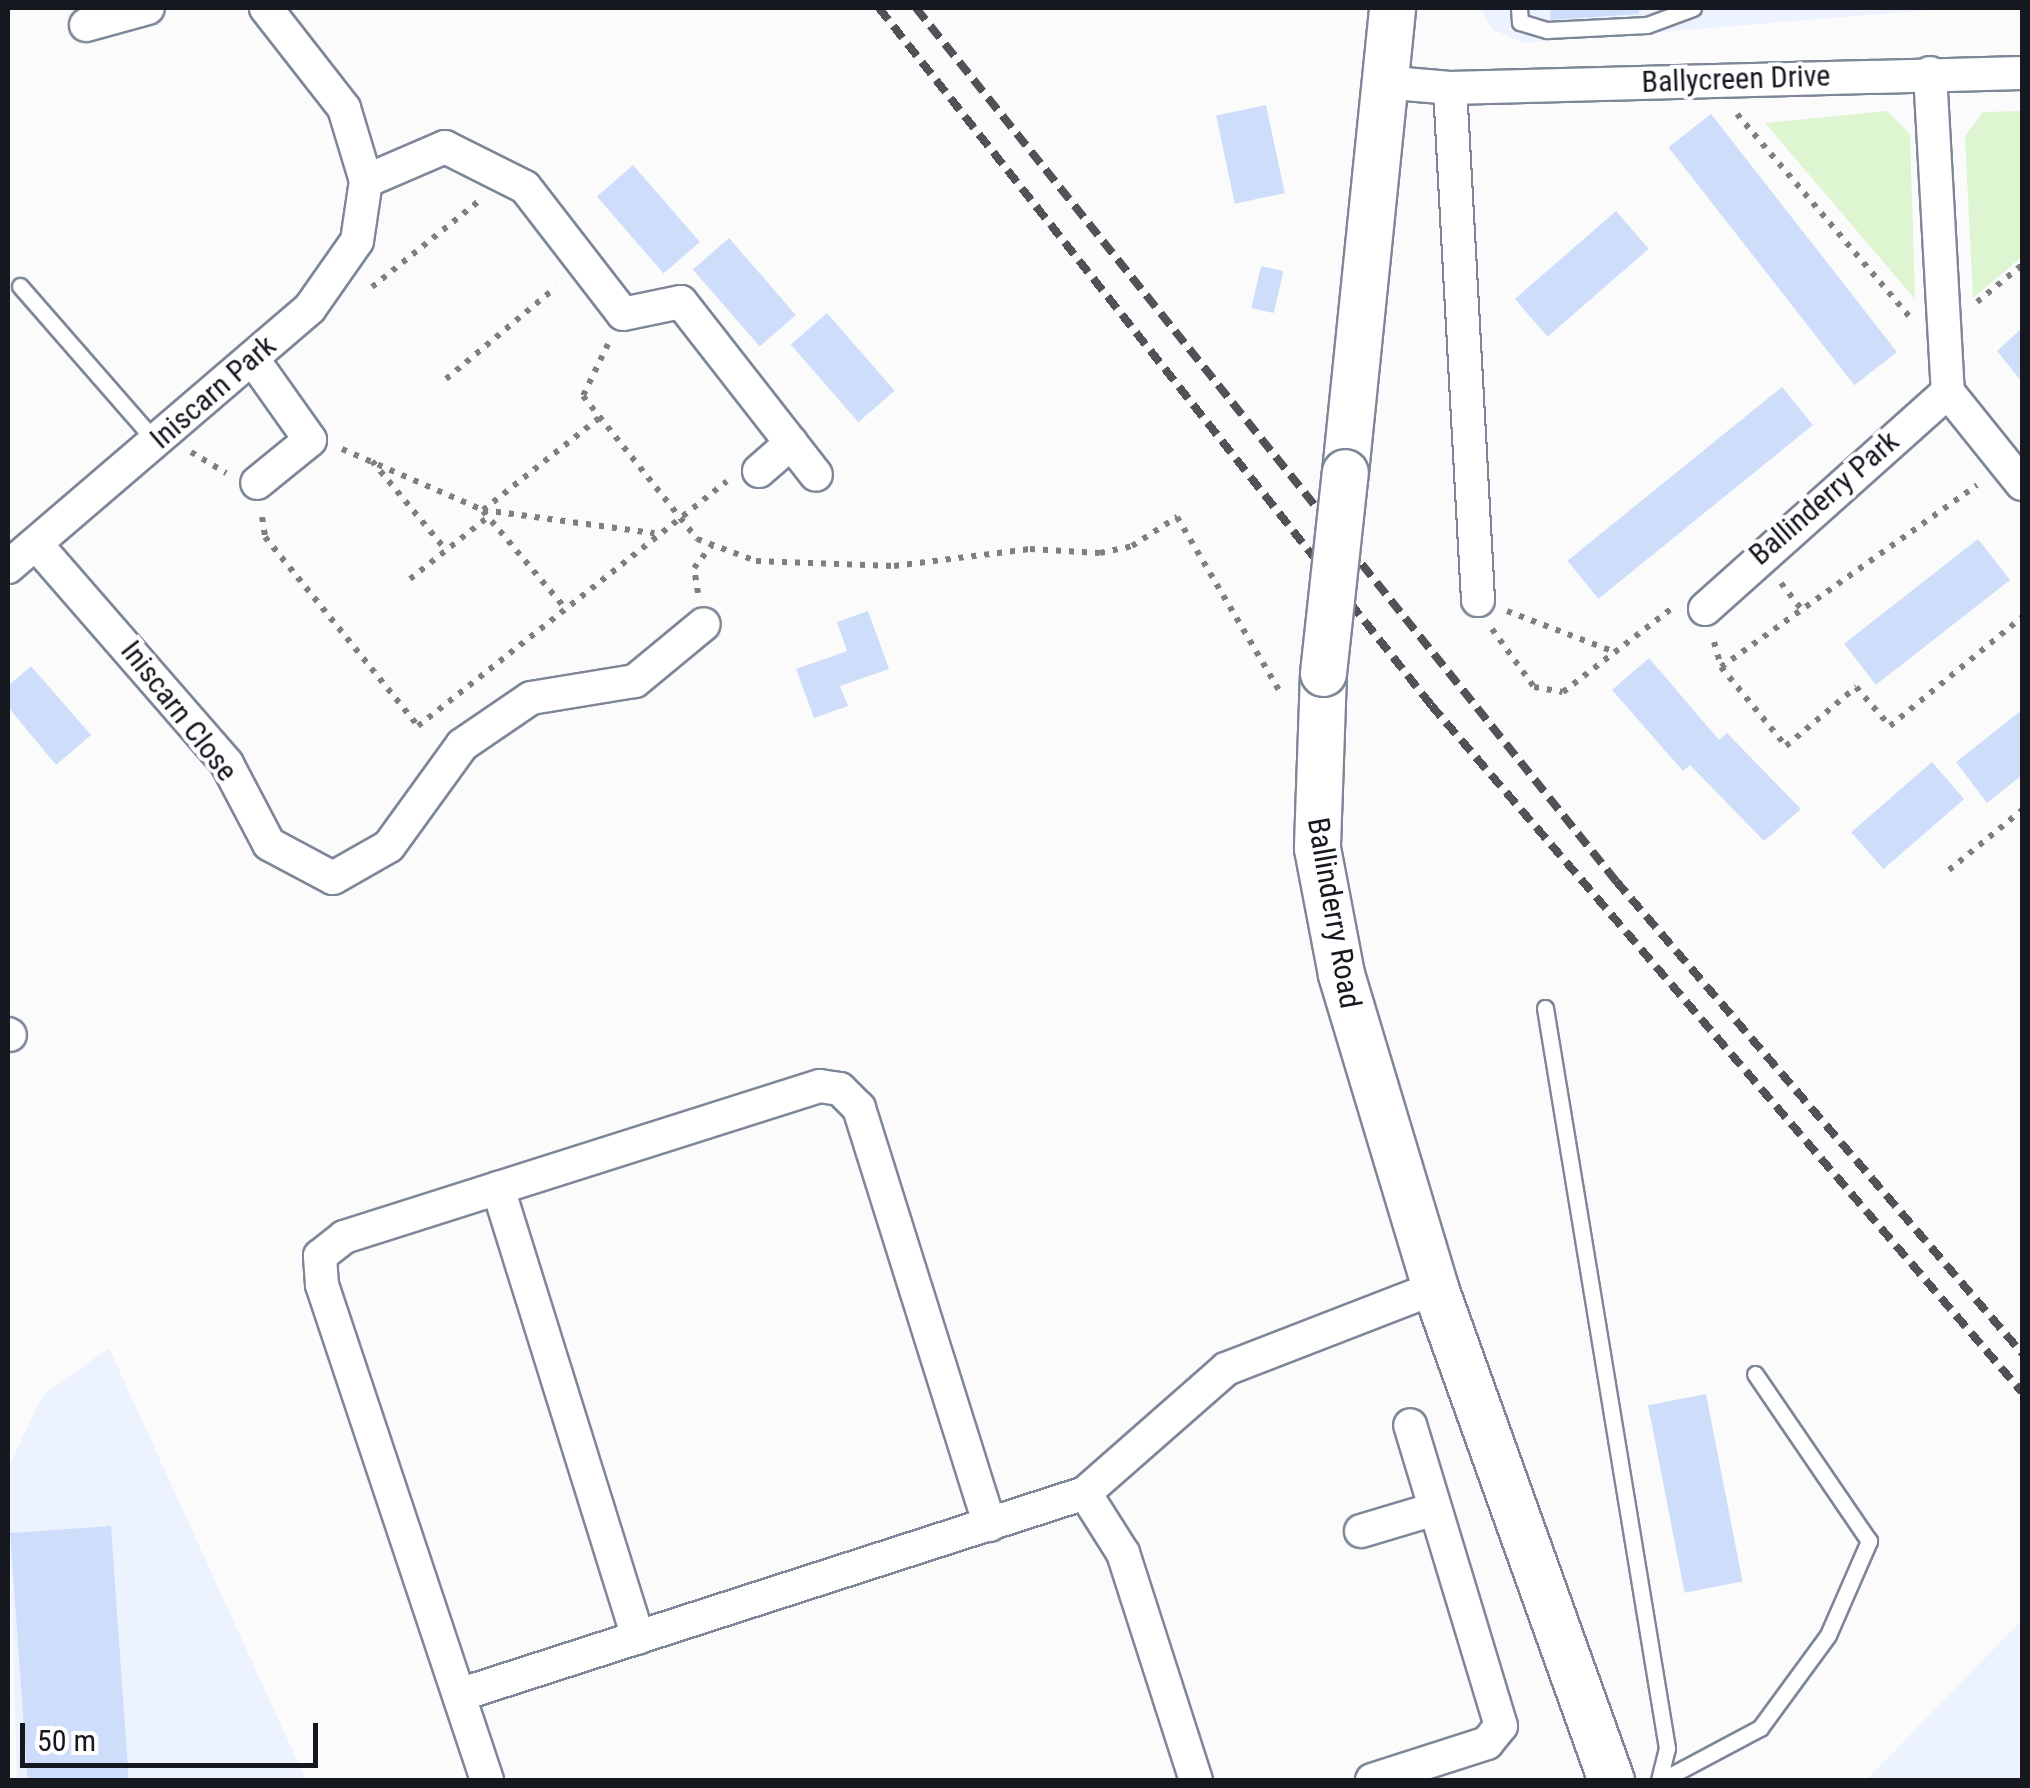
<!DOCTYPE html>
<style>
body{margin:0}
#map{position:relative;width:2030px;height:1788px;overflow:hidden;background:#fbfbfb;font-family:"Roboto Condensed",sans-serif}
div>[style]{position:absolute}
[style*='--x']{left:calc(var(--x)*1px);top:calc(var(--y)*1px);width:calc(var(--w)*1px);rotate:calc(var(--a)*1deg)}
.built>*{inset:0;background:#edf3fe}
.green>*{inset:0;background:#def5d2}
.building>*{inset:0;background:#cedefa;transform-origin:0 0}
.path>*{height:6px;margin-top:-3px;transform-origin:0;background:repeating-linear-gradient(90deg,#7e7f83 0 5px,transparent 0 13px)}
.roads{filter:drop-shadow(2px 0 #7d8798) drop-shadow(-2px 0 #7d8798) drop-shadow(0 2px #7d8798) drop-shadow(0 -2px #7d8798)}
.lane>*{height:15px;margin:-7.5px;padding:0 7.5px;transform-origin:7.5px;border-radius:7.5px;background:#fff}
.street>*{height:32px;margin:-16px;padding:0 16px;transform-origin:16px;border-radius:16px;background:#fff}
.secondary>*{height:45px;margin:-22.5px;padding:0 22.5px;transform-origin:22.5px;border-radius:22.5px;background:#fff}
.rail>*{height:8px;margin-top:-4px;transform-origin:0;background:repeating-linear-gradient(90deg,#505257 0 15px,transparent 0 23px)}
.bridges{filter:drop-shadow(2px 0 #7d8798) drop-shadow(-2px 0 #7d8798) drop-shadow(0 2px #7d8798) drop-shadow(0 -2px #7d8798)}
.secondary-bridge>*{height:45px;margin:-22.5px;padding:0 22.5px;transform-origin:22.5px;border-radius:22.5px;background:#fff}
span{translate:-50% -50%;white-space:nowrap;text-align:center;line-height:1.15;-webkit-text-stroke:8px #fff;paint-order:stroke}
.street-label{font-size:30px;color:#15181f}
.frame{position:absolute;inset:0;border:10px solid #15181f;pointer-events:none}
.scale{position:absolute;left:20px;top:1723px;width:298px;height:45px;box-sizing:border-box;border:5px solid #15181f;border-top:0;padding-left:12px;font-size:30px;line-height:35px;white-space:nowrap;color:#15181f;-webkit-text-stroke:8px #fff;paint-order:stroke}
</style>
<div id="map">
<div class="built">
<div style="clip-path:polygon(1481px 8px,1955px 8px,1524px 43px,1492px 29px)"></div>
<div style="clip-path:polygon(109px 1348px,306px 1780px,17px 1780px,8px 1468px,43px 1395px)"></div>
<div style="clip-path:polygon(2022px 1620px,2022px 1780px,1866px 1780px)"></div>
</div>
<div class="green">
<div style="clip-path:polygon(1887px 111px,1910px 134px,1915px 299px,1765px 123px)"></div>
<div style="clip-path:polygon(2022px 111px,2022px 257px,1973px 298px,1965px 136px,1983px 112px)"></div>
</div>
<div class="building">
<div style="clip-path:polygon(1550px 8px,1639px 8px,1639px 14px,1551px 20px)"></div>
<div style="left:1266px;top:105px;width:90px;height:51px;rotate:78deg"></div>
<div style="left:1711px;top:114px;width:302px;height:54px;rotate:52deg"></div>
<div style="left:633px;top:165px;width:102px;height:48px;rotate:49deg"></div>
<div style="left:1616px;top:211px;width:50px;height:134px;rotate:49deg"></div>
<div style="left:729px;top:238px;width:102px;height:48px;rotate:49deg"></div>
<div style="left:1261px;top:266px;width:23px;height:43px;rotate:13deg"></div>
<div style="left:827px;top:313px;width:103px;height:48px;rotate:49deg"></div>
<div style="clip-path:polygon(2022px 328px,2022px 382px,1997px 351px)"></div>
<div style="left:1782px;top:387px;width:49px;height:276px;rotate:51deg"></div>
<div style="left:1978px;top:539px;width:52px;height:170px;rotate:52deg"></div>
<div style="clip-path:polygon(868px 611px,889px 669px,840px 686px,848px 706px,814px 718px,796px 669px,847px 651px,837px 622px)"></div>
<div style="clip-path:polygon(1649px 658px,1719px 740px,1727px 733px,1801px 809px,1764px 841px,1690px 765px,1683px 771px,1612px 690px)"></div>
<div style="clip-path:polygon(31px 666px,91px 735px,56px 765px,8px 707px,8px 686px)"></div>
<div style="clip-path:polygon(2022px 710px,2022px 775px,1987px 803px,1956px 762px)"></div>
<div style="left:1932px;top:762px;width:49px;height:107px;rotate:49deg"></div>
<div style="left:1706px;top:1394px;width:191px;height:59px;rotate:79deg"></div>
<div style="left:111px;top:1526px;width:255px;height:101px;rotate:86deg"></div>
</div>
<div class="path">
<div style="--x:1737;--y:114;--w:267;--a:49.6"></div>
<div style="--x:372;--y:287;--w:137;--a:-38.8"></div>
<div style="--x:1977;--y:302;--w:58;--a:-39.4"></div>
<div style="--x:608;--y:344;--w:58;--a:115.7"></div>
<div style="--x:583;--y:396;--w:183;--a:51.4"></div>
<div style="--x:697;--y:539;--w:63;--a:20.4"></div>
<div style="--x:756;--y:561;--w:138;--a:2.1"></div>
<div style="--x:894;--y:566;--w:137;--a:-7.1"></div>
<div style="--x:1030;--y:549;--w:70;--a:3.3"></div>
<div style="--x:1100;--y:553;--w:33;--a:-12"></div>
<div style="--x:1132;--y:546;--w:54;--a:-32.8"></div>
<div style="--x:1177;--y:517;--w:201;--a:59.5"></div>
<div style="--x:446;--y:379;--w:143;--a:-39.9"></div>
<div style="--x:342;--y:449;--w:154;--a:23.4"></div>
<div style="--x:483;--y:510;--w:173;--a:7.7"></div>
<div style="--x:191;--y:452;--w:41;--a:31"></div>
<div style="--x:372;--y:461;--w:116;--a:50.3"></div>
<div style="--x:483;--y:510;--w:148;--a:-38.4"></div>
<div style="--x:483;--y:511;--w:126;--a:49.8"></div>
<div style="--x:262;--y:517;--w:20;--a:81"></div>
<div style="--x:265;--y:537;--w:243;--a:51"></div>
<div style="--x:418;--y:726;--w:394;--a:-38.4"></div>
<div style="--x:410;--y:579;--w:100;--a:-38.5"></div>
<div style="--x:1781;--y:583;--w:34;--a:52"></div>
<div style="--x:698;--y:593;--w:25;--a:-99"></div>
<div style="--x:694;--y:568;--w:29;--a:-52"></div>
<div style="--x:1507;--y:611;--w:116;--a:20.8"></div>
<div style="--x:1492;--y:629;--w:72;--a:54.1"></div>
<div style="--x:1534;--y:687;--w:29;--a:10"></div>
<div style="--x:1563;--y:692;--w:138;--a:-37.6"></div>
<div style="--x:1714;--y:642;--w:26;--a:74"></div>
<div style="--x:1721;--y:667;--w:102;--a:50.6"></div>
<div style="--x:1786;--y:746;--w:92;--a:-40.1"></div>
<div style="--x:1856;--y:687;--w:52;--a:48.9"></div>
<div style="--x:1890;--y:726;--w:171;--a:-39.5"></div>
<div style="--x:1721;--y:667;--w:314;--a:-35.4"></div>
<div style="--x:1949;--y:870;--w:94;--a:-39.4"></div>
</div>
<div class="roads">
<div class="lane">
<div style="--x:1519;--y:8;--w:14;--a:86"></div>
<div style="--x:1520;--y:22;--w:28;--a:17"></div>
<div style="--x:1547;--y:30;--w:100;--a:-2.9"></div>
<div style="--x:1647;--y:25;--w:49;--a:-20.3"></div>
<div style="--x:20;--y:286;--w:206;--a:48.9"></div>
<div style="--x:1545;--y:1008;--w:750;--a:80.64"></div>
<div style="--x:1667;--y:1748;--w:33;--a:104"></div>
<div style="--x:1662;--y:1780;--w:111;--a:-28"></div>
<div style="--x:1760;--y:1728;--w:115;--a:-53.8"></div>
<div style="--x:1828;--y:1635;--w:103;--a:-66.4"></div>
<div style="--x:1869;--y:1541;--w:202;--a:-124.3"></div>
</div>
<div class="street">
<div style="--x:86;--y:25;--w:64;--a:-15.3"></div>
<div style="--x:1930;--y:73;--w:320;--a:86.8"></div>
<div style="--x:1948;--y:392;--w:118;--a:51.2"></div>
<div style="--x:1382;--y:82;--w:68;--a:5"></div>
<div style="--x:1450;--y:88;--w:572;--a:-1.5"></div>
<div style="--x:1450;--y:88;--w:513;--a:86.87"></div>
<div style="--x:366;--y:181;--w:86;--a:-23.3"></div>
<div style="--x:445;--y:147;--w:89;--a:26.6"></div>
<div style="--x:525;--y:187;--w:160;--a:52.3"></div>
<div style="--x:623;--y:314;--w:59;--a:-11.7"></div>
<div style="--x:681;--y:302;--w:219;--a:52"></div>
<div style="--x:252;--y:358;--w:100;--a:54.7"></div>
<div style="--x:310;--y:440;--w:68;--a:140.9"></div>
<div style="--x:759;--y:471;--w:43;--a:-41.2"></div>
<div style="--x:36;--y:544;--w:291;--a:49"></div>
<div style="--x:227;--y:764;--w:90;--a:62.3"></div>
<div style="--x:269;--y:844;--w:72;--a:28"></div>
<div style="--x:333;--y:878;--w:64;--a:-29.7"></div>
<div style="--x:389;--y:846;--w:125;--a:-54.1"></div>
<div style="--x:462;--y:745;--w:83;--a:-34.3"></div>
<div style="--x:531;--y:698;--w:105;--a:-9.3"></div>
<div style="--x:635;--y:681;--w:89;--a:-39.6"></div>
<div style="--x:8;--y:567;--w:398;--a:-40.6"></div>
<div style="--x:310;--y:308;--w:82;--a:-55"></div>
<div style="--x:357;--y:241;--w:61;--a:-81.5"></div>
<div style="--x:366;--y:181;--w:76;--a:-106.8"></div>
<div style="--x:344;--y:108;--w:127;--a:-128"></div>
<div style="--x:1705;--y:609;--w:326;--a:-41.8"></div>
<div style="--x:8;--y:1034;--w:2;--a:27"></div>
<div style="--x:498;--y:1188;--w:471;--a:72.7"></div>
<div style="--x:1085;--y:1493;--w:71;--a:57.7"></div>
<div style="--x:1123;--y:1553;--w:238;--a:72.2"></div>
<div style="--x:1361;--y:1531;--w:77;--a:-16.6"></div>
<div style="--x:459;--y:1695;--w:658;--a:-17.88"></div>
<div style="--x:1085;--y:1493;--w:188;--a:-41.3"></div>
<div style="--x:1226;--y:1369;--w:224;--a:-21.2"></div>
<div style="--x:487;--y:1780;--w:522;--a:-108.43"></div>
<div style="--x:322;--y:1285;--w:29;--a:-94"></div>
<div style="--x:320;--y:1256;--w:31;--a:-38"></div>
<div style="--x:344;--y:1237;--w:499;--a:-17.6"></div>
<div style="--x:820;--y:1086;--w:20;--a:9"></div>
<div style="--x:840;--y:1089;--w:27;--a:45"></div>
<div style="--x:859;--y:1108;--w:437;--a:72.6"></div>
<div style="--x:1372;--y:1780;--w:121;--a:-17.8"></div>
<div style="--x:1487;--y:1743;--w:22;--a:-51"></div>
<div style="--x:1501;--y:1726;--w:314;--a:-106.8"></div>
</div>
<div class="secondary">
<div style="--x:1345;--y:472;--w:466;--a:-84.2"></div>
<div style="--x:1323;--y:673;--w:175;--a:92"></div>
<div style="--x:1317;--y:848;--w:128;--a:79.2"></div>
<div style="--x:1341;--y:974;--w:328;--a:73.3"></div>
<div style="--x:1435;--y:1288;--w:523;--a:70.32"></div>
</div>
</div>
<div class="rail">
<div style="--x:879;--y:8;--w:889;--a:51.62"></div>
<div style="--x:1431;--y:705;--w:906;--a:49.3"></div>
<div style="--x:916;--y:8;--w:1119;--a:51.28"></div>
<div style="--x:1616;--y:881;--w:623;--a:49.3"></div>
</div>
<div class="bridges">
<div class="secondary-bridge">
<div style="--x:1323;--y:673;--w:202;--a:-83.8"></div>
</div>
</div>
<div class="street-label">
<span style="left:1736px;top:79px;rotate:-2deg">Ballycreen Drive</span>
<span style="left:213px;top:392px;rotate:-41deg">Iniscarn Park</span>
<span style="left:1824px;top:498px;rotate:-41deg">Ballinderry Park</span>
<span style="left:179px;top:711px;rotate:52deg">Iniscarn Close</span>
<span style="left:1334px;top:913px;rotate:80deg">Ballinderry Road</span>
</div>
<div class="frame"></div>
<div class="scale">50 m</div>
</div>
